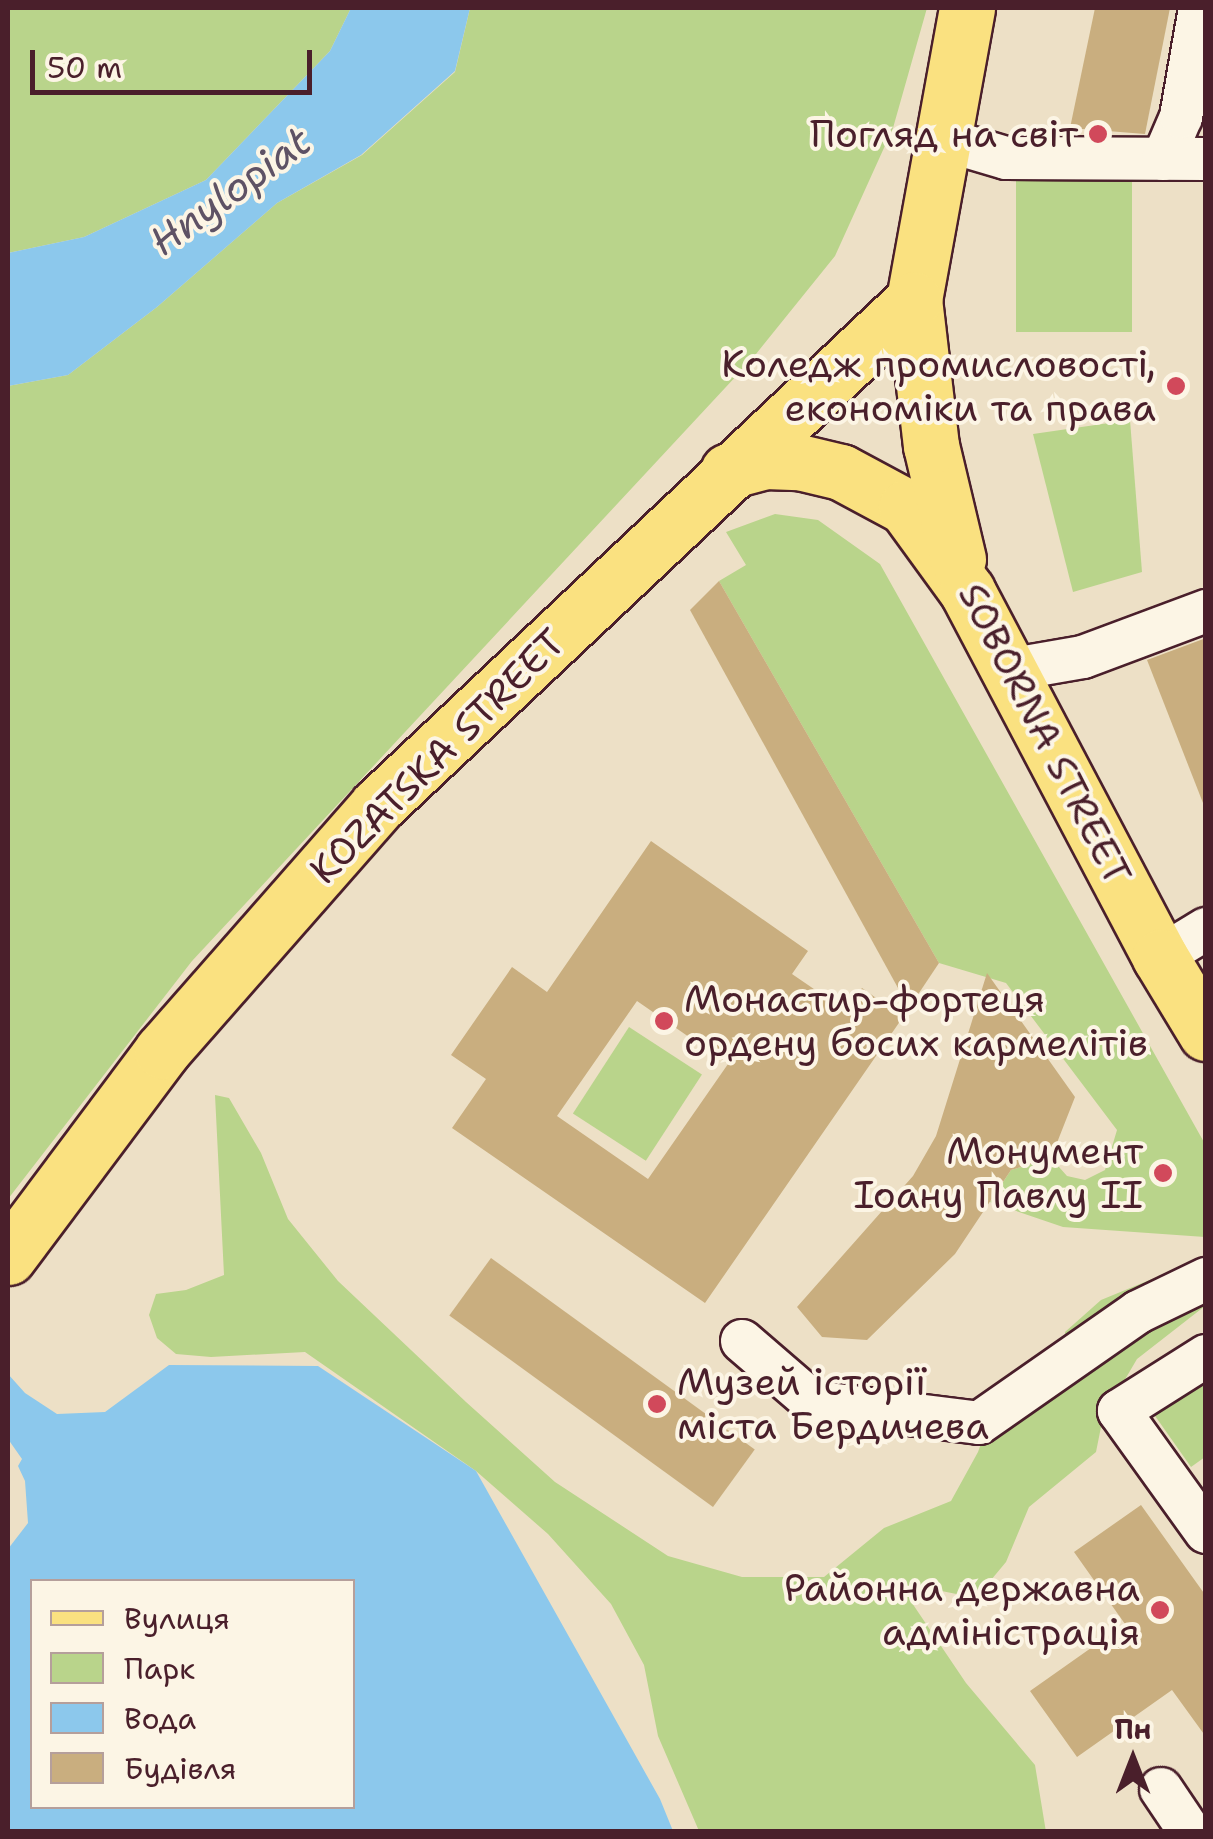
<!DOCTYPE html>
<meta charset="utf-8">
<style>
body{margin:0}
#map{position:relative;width:1213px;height:1839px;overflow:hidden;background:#ede0c6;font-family:"Shantell Sans",sans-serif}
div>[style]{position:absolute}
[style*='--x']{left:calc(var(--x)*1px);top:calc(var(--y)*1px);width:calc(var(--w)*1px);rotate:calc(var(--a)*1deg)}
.green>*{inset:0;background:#b9d48b;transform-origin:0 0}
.water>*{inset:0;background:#8cc8ec}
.building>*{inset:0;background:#c9ae7f;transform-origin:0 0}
.roads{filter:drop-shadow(2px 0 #4a1f2b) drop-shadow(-2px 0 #4a1f2b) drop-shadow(0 2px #4a1f2b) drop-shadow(0 -2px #4a1f2b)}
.minor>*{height:42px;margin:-21px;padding:0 21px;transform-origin:21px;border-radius:21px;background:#fcf5e5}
.major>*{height:55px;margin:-27.5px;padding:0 27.5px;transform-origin:27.5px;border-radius:27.5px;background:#fae180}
.dots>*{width:28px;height:28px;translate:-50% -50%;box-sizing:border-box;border:5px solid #fcf5e5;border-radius:50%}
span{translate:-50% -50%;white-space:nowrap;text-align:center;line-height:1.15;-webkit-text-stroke:8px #fcf5e5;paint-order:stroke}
.poi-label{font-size:38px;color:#4a1f2b}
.right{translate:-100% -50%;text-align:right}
.left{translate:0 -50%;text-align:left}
.street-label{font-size:38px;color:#4a1f2b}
.water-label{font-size:40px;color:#5e5265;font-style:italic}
.frame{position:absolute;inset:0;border:10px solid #4a1f2b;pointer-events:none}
.legend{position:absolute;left:30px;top:1579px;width:325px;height:230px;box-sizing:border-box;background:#fcf5e5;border:2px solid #b59f9b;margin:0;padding:12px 18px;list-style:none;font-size:30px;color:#4a1f2b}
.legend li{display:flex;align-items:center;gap:20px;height:50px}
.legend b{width:50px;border:2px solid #b59f9b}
.north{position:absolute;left:1083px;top:1709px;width:100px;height:100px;-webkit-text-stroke:8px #fcf5e5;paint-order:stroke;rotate:0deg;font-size:28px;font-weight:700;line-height:40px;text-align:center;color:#4a1f2b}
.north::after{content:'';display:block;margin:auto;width:35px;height:45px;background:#4a1f2b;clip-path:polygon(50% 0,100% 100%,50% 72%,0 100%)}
.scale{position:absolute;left:30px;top:50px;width:282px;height:45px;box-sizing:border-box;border:5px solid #4a1f2b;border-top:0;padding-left:12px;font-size:30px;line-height:35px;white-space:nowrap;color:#4a1f2b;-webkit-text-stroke:8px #fcf5e5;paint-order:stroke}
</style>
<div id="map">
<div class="green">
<div style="clip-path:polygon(8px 8px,351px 8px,330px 51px,206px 180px,84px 237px,8px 253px)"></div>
<div style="clip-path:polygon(470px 8px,927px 8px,893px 128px,835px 256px,752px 359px,192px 961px,8px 1199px,8px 386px,68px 375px,157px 307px,277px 203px,362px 155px,455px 72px)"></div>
<div style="left:1016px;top:166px;width:116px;height:166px"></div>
<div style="clip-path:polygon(1130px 420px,1142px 572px,1073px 592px,1033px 434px)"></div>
<div style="clip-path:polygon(775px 514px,818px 520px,880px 564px,1205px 1144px,1205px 1237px,1063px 1227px,990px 1202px,1011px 1170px,1051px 1158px,1067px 1176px,1085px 1180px,1105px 1170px,1117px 1130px,1006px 983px,939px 963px,719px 581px,746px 565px,726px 532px)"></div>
<div style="left:629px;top:1027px;width:87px;height:103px;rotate:33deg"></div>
<div style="clip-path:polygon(215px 1095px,229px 1098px,261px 1153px,288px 1219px,338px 1281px,466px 1402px,555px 1482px,668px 1556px,742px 1577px,824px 1577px,884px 1528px,951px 1501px,978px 1452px,1002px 1384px,1019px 1378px,1048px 1402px,1069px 1386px,1065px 1332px,1101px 1300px,1191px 1263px,1206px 1284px,1205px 1306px,1137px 1359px,1103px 1417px,1096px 1452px,1029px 1507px,1006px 1562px,976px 1598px,917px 1586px,912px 1603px,966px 1683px,1035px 1765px,1046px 1832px,699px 1831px,658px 1736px,644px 1665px,611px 1604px,548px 1534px,476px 1471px,305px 1352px,211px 1357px,176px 1354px,157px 1338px,149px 1315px,156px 1294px,186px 1290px,224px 1275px)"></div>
<div style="clip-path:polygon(1205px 1376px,1205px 1457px,1191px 1467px,1153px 1413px)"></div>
</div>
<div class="water">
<div style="clip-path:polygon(351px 8px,470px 8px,455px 71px,361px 155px,277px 203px,157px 307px,68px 375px,8px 386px,8px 253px,84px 237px,206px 180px,330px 51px)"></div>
<div style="clip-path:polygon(evenodd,169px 1365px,318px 1366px,476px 1471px,660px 1799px,673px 1831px,8px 1831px,8px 1549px,28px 1523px,25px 1481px,18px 1466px,22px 1459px,8px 1439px,8px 1374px,25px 1393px,57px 1414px,105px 1412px,169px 1365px,32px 1582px,352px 1582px,352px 1806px,32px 1806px,32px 1582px)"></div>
</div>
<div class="building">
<div style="clip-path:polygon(1095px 8px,1170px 8px,1145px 134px,1070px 128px)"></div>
<div style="clip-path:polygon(719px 581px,939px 963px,909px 1008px,690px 610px)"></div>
<div style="clip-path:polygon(1206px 638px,1206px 803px,1203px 803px,1147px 660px)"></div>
<div style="clip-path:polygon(evenodd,651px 841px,808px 951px,792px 974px,846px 1011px,862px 988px,903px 1017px,705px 1303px,452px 1128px,486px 1079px,451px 1055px,512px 967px,547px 992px,651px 841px,637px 1001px,728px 1064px,648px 1179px,557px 1116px,637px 1001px)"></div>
<div style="clip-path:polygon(987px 973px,1075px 1097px,1051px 1158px,1011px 1170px,955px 1254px,867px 1340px,822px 1337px,797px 1307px,913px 1176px,936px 1136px)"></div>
<div style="left:491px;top:1258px;width:326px;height:71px;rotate:36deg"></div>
<div style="clip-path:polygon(1141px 1505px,1206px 1596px,1206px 1737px,1172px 1690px,1077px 1757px,1030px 1691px,1125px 1624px,1074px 1552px)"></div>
</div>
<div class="roads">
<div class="minor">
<div style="--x:942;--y:139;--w:67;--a:16.5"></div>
<div style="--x:1006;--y:158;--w:200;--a:0.3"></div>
<div style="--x:1163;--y:159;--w:46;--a:-66.8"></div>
<div style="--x:1181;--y:117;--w:111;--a:-80.1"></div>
<div style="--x:1008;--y:670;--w:76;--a:-9.8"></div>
<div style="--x:1083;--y:657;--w:131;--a:-20.5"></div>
<div style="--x:1160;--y:957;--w:54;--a:-31.3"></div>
<div style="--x:742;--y:1341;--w:94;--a:40.7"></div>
<div style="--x:813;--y:1402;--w:167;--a:7.2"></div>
<div style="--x:979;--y:1423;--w:194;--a:-34.9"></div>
<div style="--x:1138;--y:1312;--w:76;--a:-25.9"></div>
<div style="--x:1206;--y:1356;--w:103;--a:147.7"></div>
<div style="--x:1119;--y:1411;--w:149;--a:54.3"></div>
<div style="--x:1161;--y:1789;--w:52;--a:56"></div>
</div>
<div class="major">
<div style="--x:728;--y:471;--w:38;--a:-15"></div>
<div style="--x:765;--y:461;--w:34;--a:2"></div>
<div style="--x:799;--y:462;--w:43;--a:13.4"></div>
<div style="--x:841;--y:472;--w:74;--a:28.3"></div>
<div style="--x:906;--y:507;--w:104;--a:54"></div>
<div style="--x:967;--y:591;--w:414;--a:62.2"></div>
<div style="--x:1160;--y:957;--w:89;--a:58.8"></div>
<div style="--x:958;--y:559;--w:116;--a:-103.4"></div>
<div style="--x:931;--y:446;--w:147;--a:-96.6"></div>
<div style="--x:914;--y:300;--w:297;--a:-79.7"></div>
<div style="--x:8;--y:1257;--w:257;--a:-53.2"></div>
<div style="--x:162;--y:1051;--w:326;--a:-48.7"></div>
<div style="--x:377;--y:806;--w:738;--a:-43.3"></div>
</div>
</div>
<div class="dots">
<div style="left:1098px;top:134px;background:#d1495b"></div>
<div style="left:1176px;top:386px;background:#d1495b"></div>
<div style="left:664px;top:1021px;background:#d1495b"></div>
<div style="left:1163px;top:1173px;background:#d1495b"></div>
<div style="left:657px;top:1404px;background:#d1495b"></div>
<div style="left:1160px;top:1610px;background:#d1495b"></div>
</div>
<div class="poi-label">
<span class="right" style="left:1078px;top:134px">Погляд на світ</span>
<span class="right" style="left:1156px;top:386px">Коледж промисловості,<br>економіки та права</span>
<span class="left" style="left:684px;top:1021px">Монастир-фортеця<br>ордену босих кармелітів</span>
<span class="right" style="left:1143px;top:1173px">Монумент<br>Іоану Павлу ІІ</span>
<span class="left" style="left:677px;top:1404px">Музей історії<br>міста Бердичева</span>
<span class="right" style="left:1140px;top:1610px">Районна державна<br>адміністрація</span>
</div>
<div class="street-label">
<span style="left:1045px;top:734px;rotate:63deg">SOBORNA STREET</span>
<span style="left:437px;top:756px;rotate:-45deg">KOZATSKA STREET</span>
</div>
<div class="water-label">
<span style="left:230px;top:191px;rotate:-36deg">Hnylopiat</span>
</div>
<div class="frame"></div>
<ul class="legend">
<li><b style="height:12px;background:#fae180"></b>Вулиця</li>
<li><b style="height:28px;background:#b9d48b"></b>Парк</li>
<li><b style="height:28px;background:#8cc8ec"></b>Вода</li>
<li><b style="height:28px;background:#c9ae7f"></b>Будівля</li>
</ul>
<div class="north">Пн</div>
<div class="scale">50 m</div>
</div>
